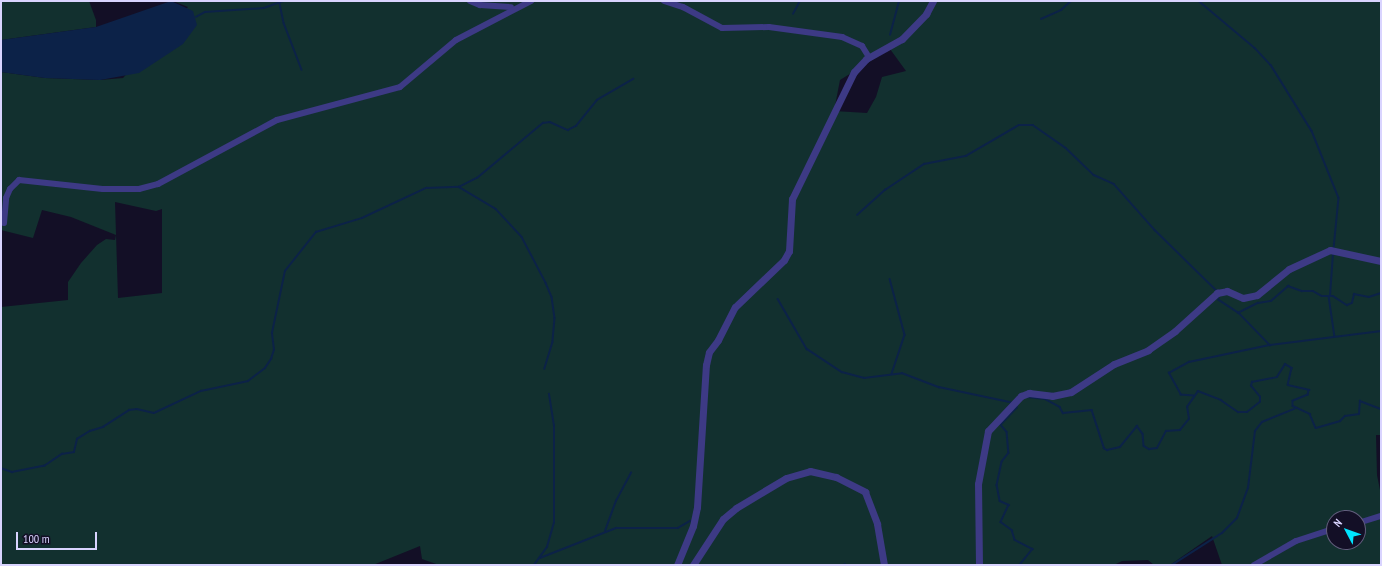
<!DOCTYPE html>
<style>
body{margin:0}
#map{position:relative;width:1382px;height:566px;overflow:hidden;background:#130f26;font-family:"PT Sans Narrow",sans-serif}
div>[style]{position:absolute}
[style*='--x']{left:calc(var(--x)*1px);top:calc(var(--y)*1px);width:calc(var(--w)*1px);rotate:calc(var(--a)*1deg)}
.green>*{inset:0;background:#12302f}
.water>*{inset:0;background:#0c2248}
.stream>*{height:1.5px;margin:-0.75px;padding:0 0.75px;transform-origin:0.75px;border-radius:0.75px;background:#0c2248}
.minor>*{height:6px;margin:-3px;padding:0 3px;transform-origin:3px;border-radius:3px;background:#3d3a85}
.tertiary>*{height:7px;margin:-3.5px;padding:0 3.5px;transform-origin:3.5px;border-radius:3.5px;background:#3d3a85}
span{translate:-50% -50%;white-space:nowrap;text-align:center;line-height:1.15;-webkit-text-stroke:4px #130f26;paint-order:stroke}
.frame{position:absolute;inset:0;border:2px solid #d9d4ff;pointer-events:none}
.north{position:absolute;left:1326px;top:510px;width:40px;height:40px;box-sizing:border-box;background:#130f26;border:1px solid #625e7d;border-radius:50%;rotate:311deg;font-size:11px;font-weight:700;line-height:16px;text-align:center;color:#d9d4ff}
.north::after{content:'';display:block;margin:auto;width:14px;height:18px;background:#00e5ff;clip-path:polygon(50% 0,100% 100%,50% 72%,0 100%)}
.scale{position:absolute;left:16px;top:532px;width:81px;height:18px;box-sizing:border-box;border:2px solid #d9d4ff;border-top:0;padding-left:5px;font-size:12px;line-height:14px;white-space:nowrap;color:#d9d4ff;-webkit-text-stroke:3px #130f26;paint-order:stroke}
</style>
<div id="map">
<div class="green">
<div style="clip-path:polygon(1px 1px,89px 1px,96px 20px,96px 27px,1px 40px)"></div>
<div style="clip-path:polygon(evenodd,173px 1px,1381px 1px,1381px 435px,1376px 435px,1377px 475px,1381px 495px,1381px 565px,1222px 565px,1212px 536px,1170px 565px,1154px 565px,1148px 560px,1122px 561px,1114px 565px,439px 565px,422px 559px,420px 546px,373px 565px,1px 565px,1px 307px,68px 300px,68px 282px,81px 263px,97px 245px,106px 239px,115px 240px,116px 235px,71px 217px,42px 210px,33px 238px,1px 230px,1px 72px,45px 78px,100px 80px,123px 78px,188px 7px,173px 1px,890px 49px,906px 71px,882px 77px,876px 97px,867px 113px,834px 111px,840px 80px,890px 49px,173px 1px,115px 202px,156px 211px,162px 209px,162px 293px,118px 298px,115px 202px,173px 1px,1334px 518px,1358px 518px,1358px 542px,1334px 542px,1334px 518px)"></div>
</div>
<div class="water">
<div style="clip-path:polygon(171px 1px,193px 11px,197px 25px,183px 44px,139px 73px,100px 80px,45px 78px,1px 72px,1px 40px,96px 27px)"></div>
</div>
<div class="stream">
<div style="--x:1199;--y:1;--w:73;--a:40"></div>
<div style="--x:1255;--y:48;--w:23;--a:47"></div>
<div style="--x:1271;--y:65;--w:78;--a:58.2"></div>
<div style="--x:1312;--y:131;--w:72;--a:68.1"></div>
<div style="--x:1339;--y:198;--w:51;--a:95.6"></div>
<div style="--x:280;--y:4;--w:19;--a:78"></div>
<div style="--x:284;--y:23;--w:50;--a:69"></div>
<div style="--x:793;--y:14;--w:15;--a:-62"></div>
<div style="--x:196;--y:17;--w:10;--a:-29"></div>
<div style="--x:205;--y:12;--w:59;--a:-3.9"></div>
<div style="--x:264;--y:8;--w:20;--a:-20"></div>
<div style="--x:1041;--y:19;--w:22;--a:-24"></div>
<div style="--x:1061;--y:10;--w:13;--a:-42"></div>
<div style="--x:890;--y:35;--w:35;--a:-75"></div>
<div style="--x:459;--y:187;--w:43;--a:30.7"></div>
<div style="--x:496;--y:209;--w:38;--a:47"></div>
<div style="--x:522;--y:237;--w:52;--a:62.4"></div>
<div style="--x:546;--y:283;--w:15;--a:67"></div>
<div style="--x:552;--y:297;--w:21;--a:82"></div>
<div style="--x:555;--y:318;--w:24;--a:95"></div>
<div style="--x:553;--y:342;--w:28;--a:107"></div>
<div style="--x:857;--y:215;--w:38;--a:-42"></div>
<div style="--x:885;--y:190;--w:47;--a:-33.7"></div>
<div style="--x:924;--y:164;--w:43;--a:-10.8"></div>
<div style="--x:966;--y:156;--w:61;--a:-30.3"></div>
<div style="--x:1019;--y:125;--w:14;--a:0"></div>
<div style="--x:1033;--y:125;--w:40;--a:34.9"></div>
<div style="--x:1066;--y:148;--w:39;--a:44"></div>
<div style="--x:1094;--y:175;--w:22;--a:24"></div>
<div style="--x:1114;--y:184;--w:62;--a:48.3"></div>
<div style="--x:1155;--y:230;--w:87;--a:44.5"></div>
<div style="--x:890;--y:279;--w:58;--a:75"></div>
<div style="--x:905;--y:335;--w:41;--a:108.4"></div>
<div style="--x:1218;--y:296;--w:4;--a:76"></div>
<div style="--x:1219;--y:300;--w:24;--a:33"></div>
<div style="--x:1239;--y:313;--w:45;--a:45.9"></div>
<div style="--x:1329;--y:296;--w:41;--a:81.7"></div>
<div style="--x:1330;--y:296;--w:43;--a:-86"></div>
<div style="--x:778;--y:299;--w:58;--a:59.9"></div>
<div style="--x:807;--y:349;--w:42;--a:33.3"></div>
<div style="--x:842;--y:372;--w:23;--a:15"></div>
<div style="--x:864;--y:378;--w:38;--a:-7"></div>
<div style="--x:902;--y:373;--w:40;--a:21"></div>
<div style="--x:939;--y:387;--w:73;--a:11.9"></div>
<div style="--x:1238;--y:313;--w:22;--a:-27"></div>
<div style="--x:1258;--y:303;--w:13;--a:-9"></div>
<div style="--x:1271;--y:301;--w:23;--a:-41"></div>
<div style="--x:1288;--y:286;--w:15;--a:20"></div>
<div style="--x:1302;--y:291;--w:11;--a:0"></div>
<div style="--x:1313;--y:291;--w:10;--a:29"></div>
<div style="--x:1322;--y:296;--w:11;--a:0"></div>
<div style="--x:1333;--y:296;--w:17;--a:33"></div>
<div style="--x:1347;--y:305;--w:5;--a:-22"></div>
<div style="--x:1352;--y:303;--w:9;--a:-77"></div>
<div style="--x:1354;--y:294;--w:15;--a:11"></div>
<div style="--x:1369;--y:297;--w:13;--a:-18"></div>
<div style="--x:1194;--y:396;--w:13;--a:-176"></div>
<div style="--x:1181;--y:395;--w:25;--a:-119"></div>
<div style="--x:1169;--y:373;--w:23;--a:-29"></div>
<div style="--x:1189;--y:362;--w:83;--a:-11.9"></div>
<div style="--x:1270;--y:345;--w:112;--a:-7.2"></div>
<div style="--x:1027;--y:397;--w:18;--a:6"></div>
<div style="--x:1045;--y:399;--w:17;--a:28"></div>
<div style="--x:1060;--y:407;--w:7;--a:63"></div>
<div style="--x:1063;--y:413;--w:29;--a:-6"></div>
<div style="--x:1092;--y:410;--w:40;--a:72"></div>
<div style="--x:1104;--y:448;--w:4;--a:34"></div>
<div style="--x:1107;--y:450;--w:13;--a:-13"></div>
<div style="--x:1120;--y:447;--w:27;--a:-51"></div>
<div style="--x:1137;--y:426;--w:10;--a:53"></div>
<div style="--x:1143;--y:434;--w:12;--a:85"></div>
<div style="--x:1144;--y:446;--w:6;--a:31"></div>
<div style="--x:1149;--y:449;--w:8;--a:-7"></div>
<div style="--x:1157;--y:448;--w:19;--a:-62"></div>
<div style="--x:1166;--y:431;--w:14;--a:-4"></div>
<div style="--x:1180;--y:430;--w:14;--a:-51"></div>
<div style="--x:1189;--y:419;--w:12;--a:-99"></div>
<div style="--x:1187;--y:407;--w:19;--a:-55"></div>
<div style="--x:1198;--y:391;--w:25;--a:21"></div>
<div style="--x:1221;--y:400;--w:21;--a:35"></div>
<div style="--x:1238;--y:412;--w:9;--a:0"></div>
<div style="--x:1247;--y:412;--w:16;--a:-38"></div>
<div style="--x:1260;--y:402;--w:5;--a:-90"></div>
<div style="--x:1260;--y:397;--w:14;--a:-129"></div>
<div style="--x:1251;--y:386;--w:4;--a:-76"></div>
<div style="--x:1252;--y:382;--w:25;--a:-11"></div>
<div style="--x:1277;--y:377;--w:15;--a:-58"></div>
<div style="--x:1285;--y:364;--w:8;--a:30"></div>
<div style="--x:1292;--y:368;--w:17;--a:103"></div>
<div style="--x:1288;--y:385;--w:22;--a:13"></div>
<div style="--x:1309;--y:390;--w:5;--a:101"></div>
<div style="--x:1308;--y:395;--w:16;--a:158"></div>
<div style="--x:1293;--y:401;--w:5;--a:90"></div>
<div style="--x:1293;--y:406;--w:19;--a:25"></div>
<div style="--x:1310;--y:414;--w:15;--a:67"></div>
<div style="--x:1316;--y:428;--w:25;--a:-16"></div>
<div style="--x:1340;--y:421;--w:7;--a:-45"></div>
<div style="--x:1345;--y:416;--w:14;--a:-8"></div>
<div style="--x:1359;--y:414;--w:13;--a:-86"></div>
<div style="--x:1360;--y:401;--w:22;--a:21"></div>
<div style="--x:1018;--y:403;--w:5;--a:101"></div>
<div style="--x:1017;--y:408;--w:23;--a:133"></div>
<div style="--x:1001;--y:425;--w:9;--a:49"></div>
<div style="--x:1007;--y:432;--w:21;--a:85"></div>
<div style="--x:1009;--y:453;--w:11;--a:128"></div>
<div style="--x:1002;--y:462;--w:24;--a:102"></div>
<div style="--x:997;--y:485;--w:16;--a:79"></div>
<div style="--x:1000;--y:501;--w:10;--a:24"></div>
<div style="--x:1009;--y:505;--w:19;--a:115"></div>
<div style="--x:1001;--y:522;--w:14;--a:36"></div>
<div style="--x:1012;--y:530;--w:10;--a:73"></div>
<div style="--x:1015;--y:540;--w:20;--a:27"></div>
<div style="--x:1033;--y:549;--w:21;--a:129"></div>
<div style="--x:1;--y:468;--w:12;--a:20"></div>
<div style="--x:12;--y:472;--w:33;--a:-11"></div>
<div style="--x:44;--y:466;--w:22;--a:-34"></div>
<div style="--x:62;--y:454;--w:12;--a:-9"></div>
<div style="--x:74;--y:452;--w:13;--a:-77"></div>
<div style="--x:77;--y:439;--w:15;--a:-32"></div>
<div style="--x:90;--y:431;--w:14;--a:-17"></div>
<div style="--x:103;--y:427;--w:31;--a:-33"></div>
<div style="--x:129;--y:410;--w:8;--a:-7"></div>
<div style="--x:137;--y:409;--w:17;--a:13"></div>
<div style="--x:154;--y:413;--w:52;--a:-25.1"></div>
<div style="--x:201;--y:391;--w:48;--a:-12"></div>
<div style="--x:248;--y:381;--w:21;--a:-37"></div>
<div style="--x:265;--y:368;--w:11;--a:-56"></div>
<div style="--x:271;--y:359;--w:9;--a:-72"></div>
<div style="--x:274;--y:350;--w:17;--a:-97"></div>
<div style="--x:272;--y:333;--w:63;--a:-78.2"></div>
<div style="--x:285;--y:271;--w:50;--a:-51.5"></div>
<div style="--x:316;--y:232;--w:48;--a:-16.9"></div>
<div style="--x:362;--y:218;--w:71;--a:-25.1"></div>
<div style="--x:426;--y:188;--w:33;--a:-2"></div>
<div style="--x:459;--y:187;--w:20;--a:-27"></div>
<div style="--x:477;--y:178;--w:86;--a:-39.8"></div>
<div style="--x:543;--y:123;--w:7;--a:-8"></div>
<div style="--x:550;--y:122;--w:20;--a:24"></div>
<div style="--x:568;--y:130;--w:9;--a:-27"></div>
<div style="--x:576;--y:126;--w:33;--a:-51"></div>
<div style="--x:597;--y:100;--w:42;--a:-30.3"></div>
<div style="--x:605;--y:531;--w:32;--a:-70"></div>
<div style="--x:616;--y:501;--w:32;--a:-62"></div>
<div style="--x:540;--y:558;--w:82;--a:-21.5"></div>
<div style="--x:616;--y:528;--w:62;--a:0"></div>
<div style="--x:678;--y:528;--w:14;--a:-30"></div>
<div style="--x:845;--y:564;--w:1;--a:45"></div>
<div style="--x:534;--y:565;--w:22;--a:-54"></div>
<div style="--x:547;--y:547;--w:25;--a:-74"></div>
<div style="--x:554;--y:523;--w:97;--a:-90"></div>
<div style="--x:554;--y:426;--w:32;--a:-99"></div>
<div style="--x:1172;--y:565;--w:59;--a:-32.6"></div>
<div style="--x:1222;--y:533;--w:21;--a:-45"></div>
<div style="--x:1237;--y:518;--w:32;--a:-70"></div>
<div style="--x:1248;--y:488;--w:57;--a:-83"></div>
<div style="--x:1255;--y:431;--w:11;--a:-52"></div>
<div style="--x:1262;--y:422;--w:35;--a:-22"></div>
</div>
<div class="minor">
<div style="--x:470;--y:1;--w:11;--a:22"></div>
<div style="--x:480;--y:5;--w:31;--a:4"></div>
<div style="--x:664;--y:1;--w:20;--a:18"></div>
<div style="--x:683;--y:7;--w:44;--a:28.3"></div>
<div style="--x:722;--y:28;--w:47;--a:-1.2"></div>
<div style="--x:769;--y:27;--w:74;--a:7.8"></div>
<div style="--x:842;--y:37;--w:22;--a:24"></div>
<div style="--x:862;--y:46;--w:13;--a:58"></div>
<div style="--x:4;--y:223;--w:25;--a:-85"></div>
<div style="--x:6;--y:198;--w:10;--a:-66"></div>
<div style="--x:10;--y:189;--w:13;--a:-45"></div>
<div style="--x:19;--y:180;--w:84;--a:6.1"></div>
<div style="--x:103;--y:189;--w:36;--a:0"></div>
<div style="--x:139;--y:189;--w:20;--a:-15"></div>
<div style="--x:158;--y:184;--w:135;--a:-28.3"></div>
<div style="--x:277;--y:120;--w:127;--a:-15"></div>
<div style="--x:400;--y:87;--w:73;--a:-40"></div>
<div style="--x:456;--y:40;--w:85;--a:-27.5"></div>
<div style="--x:1358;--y:523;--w:24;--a:-17"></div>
<div style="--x:1254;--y:565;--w:48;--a:-29.7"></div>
<div style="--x:1296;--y:541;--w:40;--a:-18"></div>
</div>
<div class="tertiary">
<div style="--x:677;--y:565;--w:42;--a:-67.7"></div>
<div style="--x:693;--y:526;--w:19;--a:-78"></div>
<div style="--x:697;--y:507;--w:142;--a:-86.4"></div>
<div style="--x:706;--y:365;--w:13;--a:-77"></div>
<div style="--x:709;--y:352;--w:15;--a:-53"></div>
<div style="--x:718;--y:340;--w:37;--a:-63"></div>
<div style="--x:735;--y:307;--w:68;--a:-43.8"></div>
<div style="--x:784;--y:260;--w:10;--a:-61"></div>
<div style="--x:789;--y:251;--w:52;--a:-86.7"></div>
<div style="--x:792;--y:199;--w:141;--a:-64"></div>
<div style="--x:854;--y:72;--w:18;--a:-47"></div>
<div style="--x:866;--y:59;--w:41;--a:-29.1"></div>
<div style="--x:902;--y:39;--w:35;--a:-46"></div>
<div style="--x:926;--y:14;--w:15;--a:-62"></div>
<div style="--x:693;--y:565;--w:55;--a:-56.9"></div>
<div style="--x:723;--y:519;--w:17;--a:-40"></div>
<div style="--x:736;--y:508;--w:58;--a:-31"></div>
<div style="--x:786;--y:478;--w:25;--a:-16"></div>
<div style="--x:810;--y:471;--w:27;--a:13"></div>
<div style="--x:836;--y:477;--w:33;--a:27"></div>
<div style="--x:865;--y:492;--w:34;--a:69"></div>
<div style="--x:877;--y:524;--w:42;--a:80.3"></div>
<div style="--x:979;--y:565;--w:81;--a:-90.7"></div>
<div style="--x:978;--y:484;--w:54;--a:-79.3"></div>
<div style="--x:988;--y:431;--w:48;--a:-46.7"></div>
<div style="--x:1021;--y:396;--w:9;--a:-21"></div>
<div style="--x:1029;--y:393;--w:23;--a:7"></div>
<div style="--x:1052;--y:396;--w:19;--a:-12"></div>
<div style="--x:1071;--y:392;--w:51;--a:-33.1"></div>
<div style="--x:1114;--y:364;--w:37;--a:-22"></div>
<div style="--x:1148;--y:350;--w:33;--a:-35"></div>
<div style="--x:1175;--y:331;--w:57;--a:-42.1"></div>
<div style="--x:1217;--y:293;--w:10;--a:-11"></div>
<div style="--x:1227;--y:291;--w:17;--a:24"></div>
<div style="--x:1243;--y:298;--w:14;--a:-12"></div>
<div style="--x:1257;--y:295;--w:41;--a:-39.1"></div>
<div style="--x:1289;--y:269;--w:45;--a:-24.9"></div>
<div style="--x:1330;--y:250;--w:52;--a:12.2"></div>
</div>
<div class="frame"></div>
<div class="north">N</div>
<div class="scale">100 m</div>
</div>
